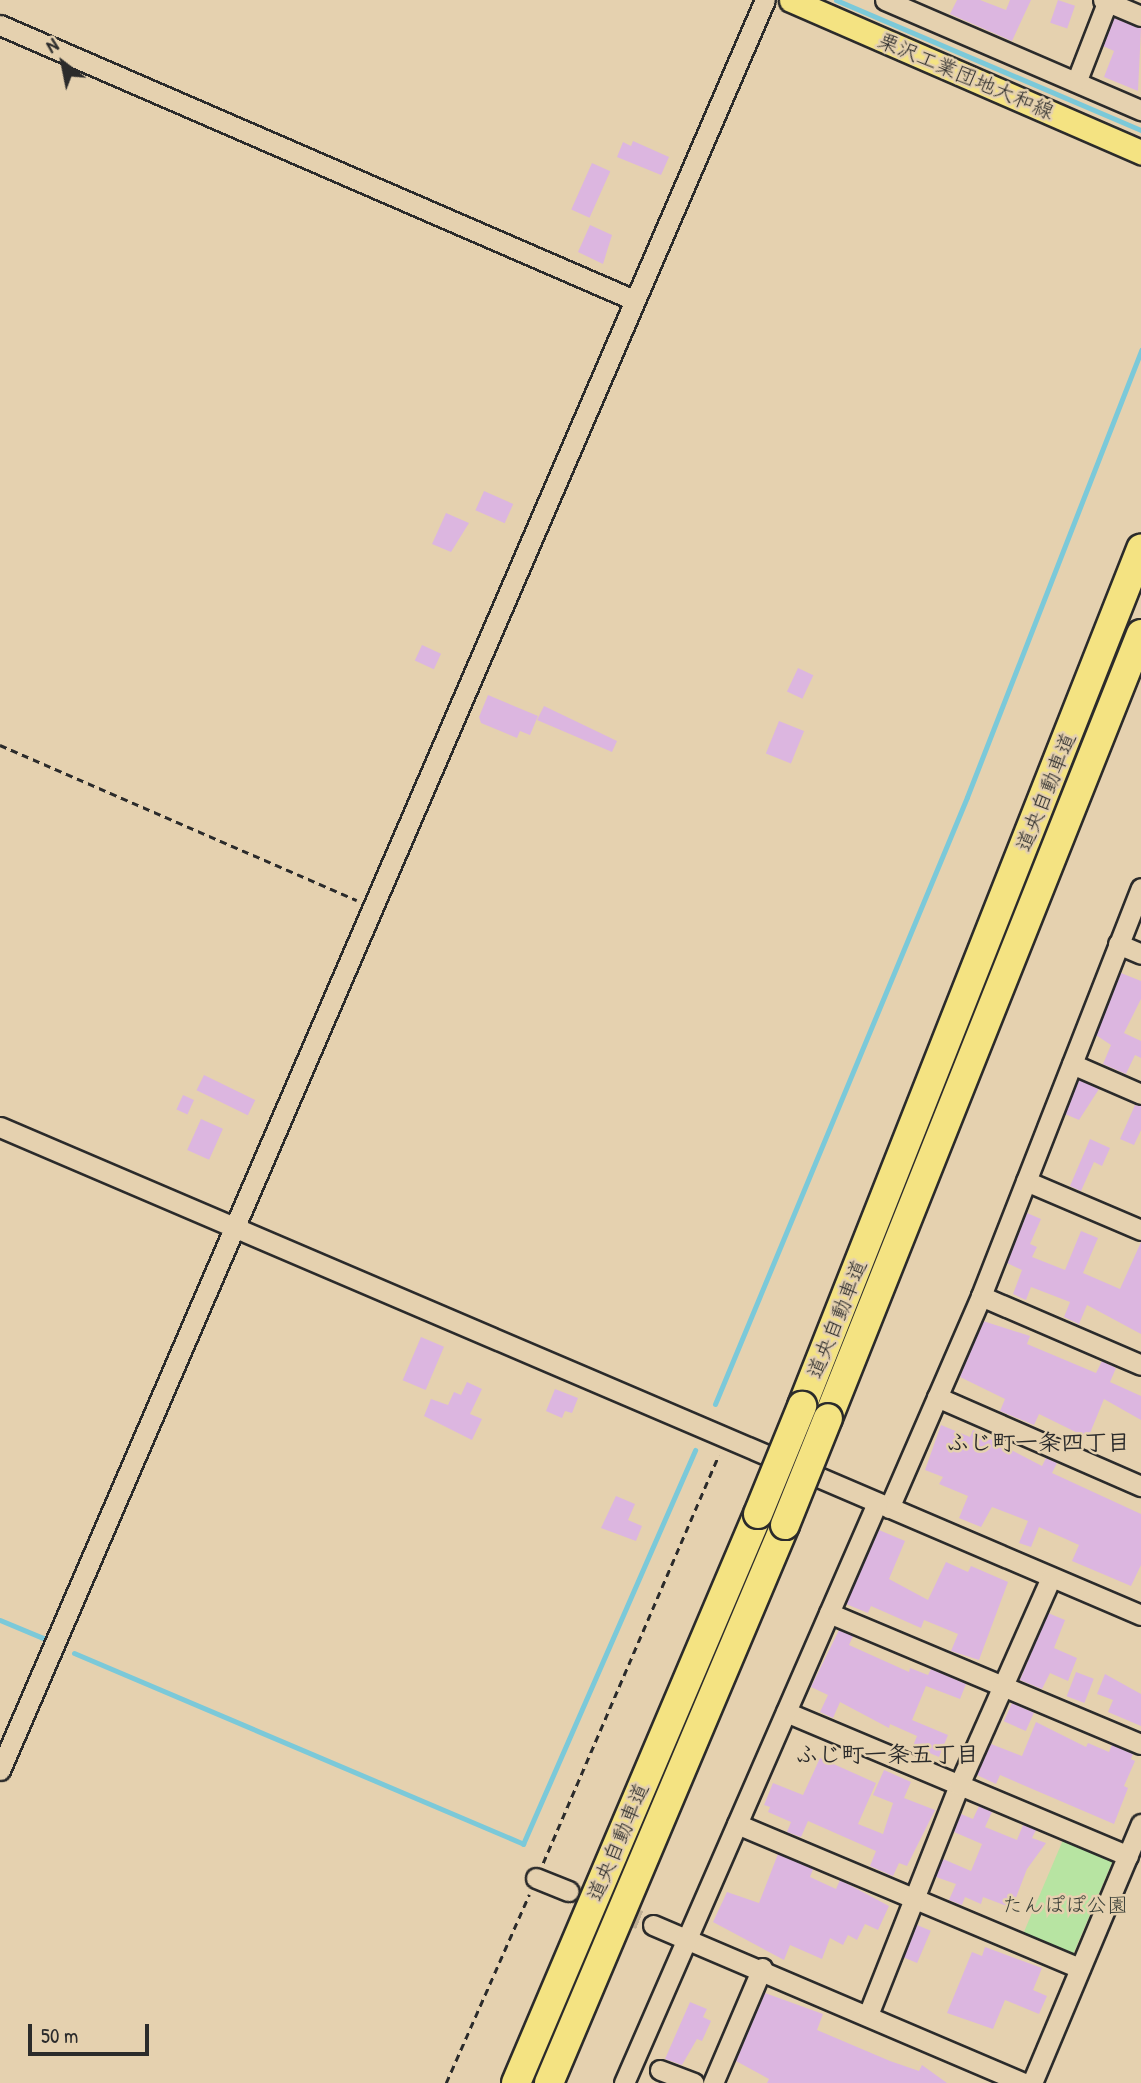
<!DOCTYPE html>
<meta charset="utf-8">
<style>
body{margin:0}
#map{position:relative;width:1141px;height:2083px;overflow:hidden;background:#e5d1af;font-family:"Patrick Hand","Klee One",sans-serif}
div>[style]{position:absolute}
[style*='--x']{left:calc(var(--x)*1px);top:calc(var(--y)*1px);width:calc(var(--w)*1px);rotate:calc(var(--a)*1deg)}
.green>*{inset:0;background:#b7e4a2;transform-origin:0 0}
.stream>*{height:5px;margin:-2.5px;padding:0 2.5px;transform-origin:2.5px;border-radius:2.5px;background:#7bc9d9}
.building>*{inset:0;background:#dcb6e0;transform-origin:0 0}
.minor-tunnel>*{height:19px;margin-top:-9.5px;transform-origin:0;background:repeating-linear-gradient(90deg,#c0b095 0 19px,transparent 0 29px)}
.path>*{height:2.5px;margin-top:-1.25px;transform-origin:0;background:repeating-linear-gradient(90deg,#2b2b2b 0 7px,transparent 0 12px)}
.roads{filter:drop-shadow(2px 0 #2b2b2b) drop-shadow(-2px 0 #2b2b2b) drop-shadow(0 2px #2b2b2b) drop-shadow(0 -2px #2b2b2b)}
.minor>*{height:19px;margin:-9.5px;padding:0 9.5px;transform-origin:9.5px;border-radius:9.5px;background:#e5d1af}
.major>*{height:23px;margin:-11.5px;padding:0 11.5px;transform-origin:11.5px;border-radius:11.5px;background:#f4e382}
.highway>*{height:28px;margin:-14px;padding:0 14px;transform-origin:14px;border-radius:14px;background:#f4e382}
.bridges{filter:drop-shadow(2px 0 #2b2b2b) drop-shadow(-2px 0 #2b2b2b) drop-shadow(0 2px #2b2b2b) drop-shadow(0 -2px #2b2b2b)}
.highway-bridge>*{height:28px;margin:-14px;padding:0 14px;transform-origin:14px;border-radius:14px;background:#f4e382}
span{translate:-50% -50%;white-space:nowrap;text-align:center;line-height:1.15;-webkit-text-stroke:5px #e5d1af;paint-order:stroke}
.street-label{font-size:21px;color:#2b2b2b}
.park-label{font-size:21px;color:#393e37}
.neighbourhood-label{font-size:23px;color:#2b2b2b;font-weight:700}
.north{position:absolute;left:28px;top:28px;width:70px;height:70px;-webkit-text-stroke:5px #e5d1af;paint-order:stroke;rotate:328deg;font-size:19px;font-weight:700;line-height:28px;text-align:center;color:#2b2b2b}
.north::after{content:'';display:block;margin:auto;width:24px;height:32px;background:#2b2b2b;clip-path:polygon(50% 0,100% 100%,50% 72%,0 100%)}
.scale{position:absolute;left:28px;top:2024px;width:121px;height:32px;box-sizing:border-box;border:4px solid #2b2b2b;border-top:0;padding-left:9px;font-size:21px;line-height:24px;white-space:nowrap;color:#2b2b2b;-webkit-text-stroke:5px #e5d1af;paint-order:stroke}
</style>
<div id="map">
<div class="green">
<div style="left:1063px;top:1840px;width:54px;height:103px;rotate:23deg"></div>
</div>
<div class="stream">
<div style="--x:836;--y:0;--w:332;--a:23.1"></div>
<div style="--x:715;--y:1404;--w:657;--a:-67.45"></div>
<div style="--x:967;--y:797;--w:480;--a:-68.7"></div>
<div style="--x:0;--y:1620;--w:47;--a:22.7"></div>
<div style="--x:74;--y:1653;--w:488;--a:23"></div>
<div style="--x:523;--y:1844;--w:430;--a:-66.4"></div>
</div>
<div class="building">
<div style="clip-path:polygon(957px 0,980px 0,1006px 10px,1010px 0,1031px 0,1012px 41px,950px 14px)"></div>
<div style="left:1058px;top:0;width:18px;height:24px;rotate:19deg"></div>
<div style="clip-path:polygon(1114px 18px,1141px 28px,1138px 91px,1104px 77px,1114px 51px,1103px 46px)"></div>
<div style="clip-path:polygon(633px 141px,669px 157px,661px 175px,617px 157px,623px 142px,631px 146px)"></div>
<div style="left:592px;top:163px;width:20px;height:51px;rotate:24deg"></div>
<div style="clip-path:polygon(590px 225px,612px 235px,603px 264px,578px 252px)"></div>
<div style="left:484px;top:491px;width:32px;height:21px;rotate:24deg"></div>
<div style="clip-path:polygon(446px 513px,469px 523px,451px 552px,432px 544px)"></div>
<div style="left:422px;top:645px;width:21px;height:17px;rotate:25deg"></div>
<div style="left:798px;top:668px;width:17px;height:26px;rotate:25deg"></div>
<div style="clip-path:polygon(488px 695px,538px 716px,530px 735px,520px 731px,517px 738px,481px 723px,479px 717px)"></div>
<div style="clip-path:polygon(544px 706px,617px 741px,612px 752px,537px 720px)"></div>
<div style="left:779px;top:721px;width:27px;height:35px;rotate:22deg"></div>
<div style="clip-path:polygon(1121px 973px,1141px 981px,1141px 999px,1124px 1033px,1141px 1041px,1141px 1058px,1135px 1055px,1126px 1074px,1103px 1064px,1111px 1045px,1096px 1035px)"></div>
<div style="left:204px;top:1075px;width:57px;height:17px;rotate:26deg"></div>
<div style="clip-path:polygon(1079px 1080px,1099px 1089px,1079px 1120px,1065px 1114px)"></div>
<div style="left:183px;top:1095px;width:12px;height:16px;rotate:24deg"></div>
<div style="clip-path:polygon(1135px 1105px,1141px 1106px,1141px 1130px,1134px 1145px,1120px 1139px)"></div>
<div style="left:201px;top:1119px;width:24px;height:34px;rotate:24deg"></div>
<div style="clip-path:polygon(1090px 1139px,1110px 1148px,1102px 1166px,1094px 1162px,1081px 1191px,1070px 1186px)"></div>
<div style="clip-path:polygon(1027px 1213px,1041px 1219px,1030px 1244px,1037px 1247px,1032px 1257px,1065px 1270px,1081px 1231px,1098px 1238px,1083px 1273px,1120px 1289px,1141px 1242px,1141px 1334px,1087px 1305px,1079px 1324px,1064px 1317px,1070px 1302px,1031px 1287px,1026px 1300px,1013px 1294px,1022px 1270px,1007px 1263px)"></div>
<div style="clip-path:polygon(983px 1321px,1030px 1336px,1027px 1344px,1096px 1373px,1102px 1361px,1116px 1368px,1110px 1382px,1141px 1396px,1141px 1420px,1104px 1399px,1088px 1438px,1039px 1414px,1034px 1425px,1000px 1411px,1005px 1399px,960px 1377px)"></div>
<div style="left:421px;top:1337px;width:25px;height:47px;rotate:23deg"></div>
<div style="clip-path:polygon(467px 1382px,482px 1389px,470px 1414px,482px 1419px,472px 1440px,424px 1416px,431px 1399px,448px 1405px,454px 1392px,461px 1395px)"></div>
<div style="clip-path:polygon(555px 1389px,578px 1398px,572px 1413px,565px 1411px,562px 1418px,546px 1411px)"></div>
<div style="clip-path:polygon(941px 1425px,970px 1437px,973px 1430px,1042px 1466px,1046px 1458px,1057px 1463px,1052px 1473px,1141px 1514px,1141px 1565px,1131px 1586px,1072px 1561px,1079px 1545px,1039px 1527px,1031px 1547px,1019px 1543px,1028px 1521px,992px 1507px,981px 1527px,959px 1518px,968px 1496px,939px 1484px,943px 1477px,925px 1470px)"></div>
<div style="clip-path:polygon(616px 1496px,635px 1504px,628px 1520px,642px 1526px,636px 1541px,601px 1528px)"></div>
<div style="clip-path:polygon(879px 1530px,905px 1541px,889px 1579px,928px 1600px,946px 1562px,968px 1572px,971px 1566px,1008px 1582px,979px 1660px,951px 1651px,958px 1634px,924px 1620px,921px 1628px,871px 1606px,868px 1613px,846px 1604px)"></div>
<div style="clip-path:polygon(1048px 1613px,1065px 1620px,1054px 1648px,1077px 1658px,1068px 1681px,1050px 1673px,1042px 1689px,1020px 1680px)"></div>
<div style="clip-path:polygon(839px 1630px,853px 1636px,849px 1645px,909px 1672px,910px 1668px,928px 1675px,931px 1669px,966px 1684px,960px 1699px,926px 1686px,912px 1720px,948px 1735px,939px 1757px,913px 1746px,917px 1736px,890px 1724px,889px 1728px,840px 1702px,833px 1718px,820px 1712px,828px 1695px,811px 1687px)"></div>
<div style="left:1076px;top:1672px;width:19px;height:26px;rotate:21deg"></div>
<div style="clip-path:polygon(1105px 1674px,1141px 1694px,1141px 1726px,1108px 1712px,1113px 1700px,1097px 1694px)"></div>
<div style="left:1012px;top:1703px;width:24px;height:20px;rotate:24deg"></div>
<div style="clip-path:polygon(1036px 1722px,1086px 1747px,1088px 1743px,1109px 1752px,1112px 1745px,1133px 1754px,1131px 1759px,1135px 1761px,1124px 1786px,1128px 1788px,1114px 1824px,1000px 1775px,996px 1784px,977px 1775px,991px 1744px,1022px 1756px)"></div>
<div style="clip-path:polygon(820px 1758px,876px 1783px,858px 1824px,883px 1834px,893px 1803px,873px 1795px,884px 1770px,911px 1782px,904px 1798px,935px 1810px,907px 1866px,899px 1863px,893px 1876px,870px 1866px,876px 1851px,808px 1821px,801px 1837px,787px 1832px,791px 1822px,768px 1812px,770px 1807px,764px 1805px,773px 1783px,803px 1795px)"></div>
<div style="clip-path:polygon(979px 1806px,992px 1812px,985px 1827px,1017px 1840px,1023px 1825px,1036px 1830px,1032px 1838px,1046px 1843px,1027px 1869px,1012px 1908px,983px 1897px,981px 1904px,965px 1897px,962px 1905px,949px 1900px,956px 1884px,936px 1877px,943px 1859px,971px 1871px,982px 1844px,954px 1832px,961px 1814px,973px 1819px)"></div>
<div style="clip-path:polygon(778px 1854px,813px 1869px,810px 1877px,836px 1889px,840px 1880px,889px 1906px,878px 1930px,865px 1924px,857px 1940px,848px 1935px,843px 1945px,830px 1938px,822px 1959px,790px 1945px,784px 1960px,713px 1922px,727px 1892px,759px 1903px)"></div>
<div style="left:917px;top:1925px;width:15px;height:35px;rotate:23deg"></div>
<div style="clip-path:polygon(985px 1947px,1042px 1968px,1033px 1990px,1047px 1996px,1039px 2014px,1005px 2000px,993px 2029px,947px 2013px,972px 1952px,982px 1956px)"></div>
<div style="clip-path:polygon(765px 1993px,823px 2014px,817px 2030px,890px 2061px,919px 2071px,922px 2065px,947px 2083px,767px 2083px,769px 2079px,736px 2061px)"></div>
<div style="clip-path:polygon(690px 2002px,707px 2009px,703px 2017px,711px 2021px,702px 2041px,697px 2039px,682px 2065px,665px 2059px)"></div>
</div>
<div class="minor-tunnel">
<div style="--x:568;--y:1891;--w:92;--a:21.8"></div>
</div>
<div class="path">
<div style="--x:0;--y:745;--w:389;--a:23.5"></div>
<div style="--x:543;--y:1863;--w:444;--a:-66.7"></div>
<div style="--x:446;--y:2083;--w:206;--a:-66.2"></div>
</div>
<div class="roads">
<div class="minor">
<div style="--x:885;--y:0;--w:279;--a:23.3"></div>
<div style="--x:1103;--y:0;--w:41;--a:22.8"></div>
<div style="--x:0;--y:25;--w:691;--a:23.45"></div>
<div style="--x:1077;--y:80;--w:86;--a:-68.8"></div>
<div style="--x:1118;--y:944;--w:25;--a:23"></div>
<div style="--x:1072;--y:1064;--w:75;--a:23.5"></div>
<div style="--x:0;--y:1127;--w:1241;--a:23.16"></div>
<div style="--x:1026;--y:1181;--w:125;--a:23.1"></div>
<div style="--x:981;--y:1296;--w:174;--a:23.3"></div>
<div style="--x:937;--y:1397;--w:223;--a:23.6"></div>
<div style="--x:889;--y:1508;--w:231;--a:-66.5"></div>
<div style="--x:981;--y:1296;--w:438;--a:-68.6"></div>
<div style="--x:829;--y:1613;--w:338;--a:22.8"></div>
<div style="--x:786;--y:1712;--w:371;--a:22.8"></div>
<div style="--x:0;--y:1770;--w:1928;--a:-66.63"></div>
<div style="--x:737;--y:1824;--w:372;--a:22.8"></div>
<div style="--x:536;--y:1878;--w:35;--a:22"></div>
<div style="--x:653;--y:1925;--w:403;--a:23.1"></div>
<div style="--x:868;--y:2015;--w:247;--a:-68.4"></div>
<div style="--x:959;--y:1785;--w:227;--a:-66.1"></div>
<div style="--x:660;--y:2070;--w:36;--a:21"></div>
<div style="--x:624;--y:2083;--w:633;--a:-66.43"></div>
<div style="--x:713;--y:2083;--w:125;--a:-66.9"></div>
<div style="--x:1032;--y:2083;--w:281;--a:-67.2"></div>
</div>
<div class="major">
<div style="--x:791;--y:0;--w:382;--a:23.5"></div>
</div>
<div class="highway">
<div style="--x:802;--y:1406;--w:922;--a:-68.42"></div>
<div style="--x:828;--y:1418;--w:844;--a:-68.24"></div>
<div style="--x:516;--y:2083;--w:618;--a:-66.96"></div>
<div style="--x:549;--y:2083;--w:606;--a:-67.07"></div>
</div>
</div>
<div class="bridges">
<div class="highway-bridge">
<div style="--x:758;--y:1514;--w:117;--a:-67.8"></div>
<div style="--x:785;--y:1525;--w:115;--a:-68.1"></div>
</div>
</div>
<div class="street-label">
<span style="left:966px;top:76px;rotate:23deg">栗沢工業団地大和線</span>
<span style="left:1046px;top:792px;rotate:-68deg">道央自動車道</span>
<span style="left:837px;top:1319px;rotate:-68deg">道央自動車道</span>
<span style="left:618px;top:1842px;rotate:-67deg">道央自動車道</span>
</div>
<div class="park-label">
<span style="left:1065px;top:1905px">たんぽぽ公園</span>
</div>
<div class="neighbourhood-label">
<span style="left:1038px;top:1442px">ふじ町一条四丁目</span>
<span style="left:887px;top:1754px">ふじ町一条五丁目</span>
</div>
<div class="north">N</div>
<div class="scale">50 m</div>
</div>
